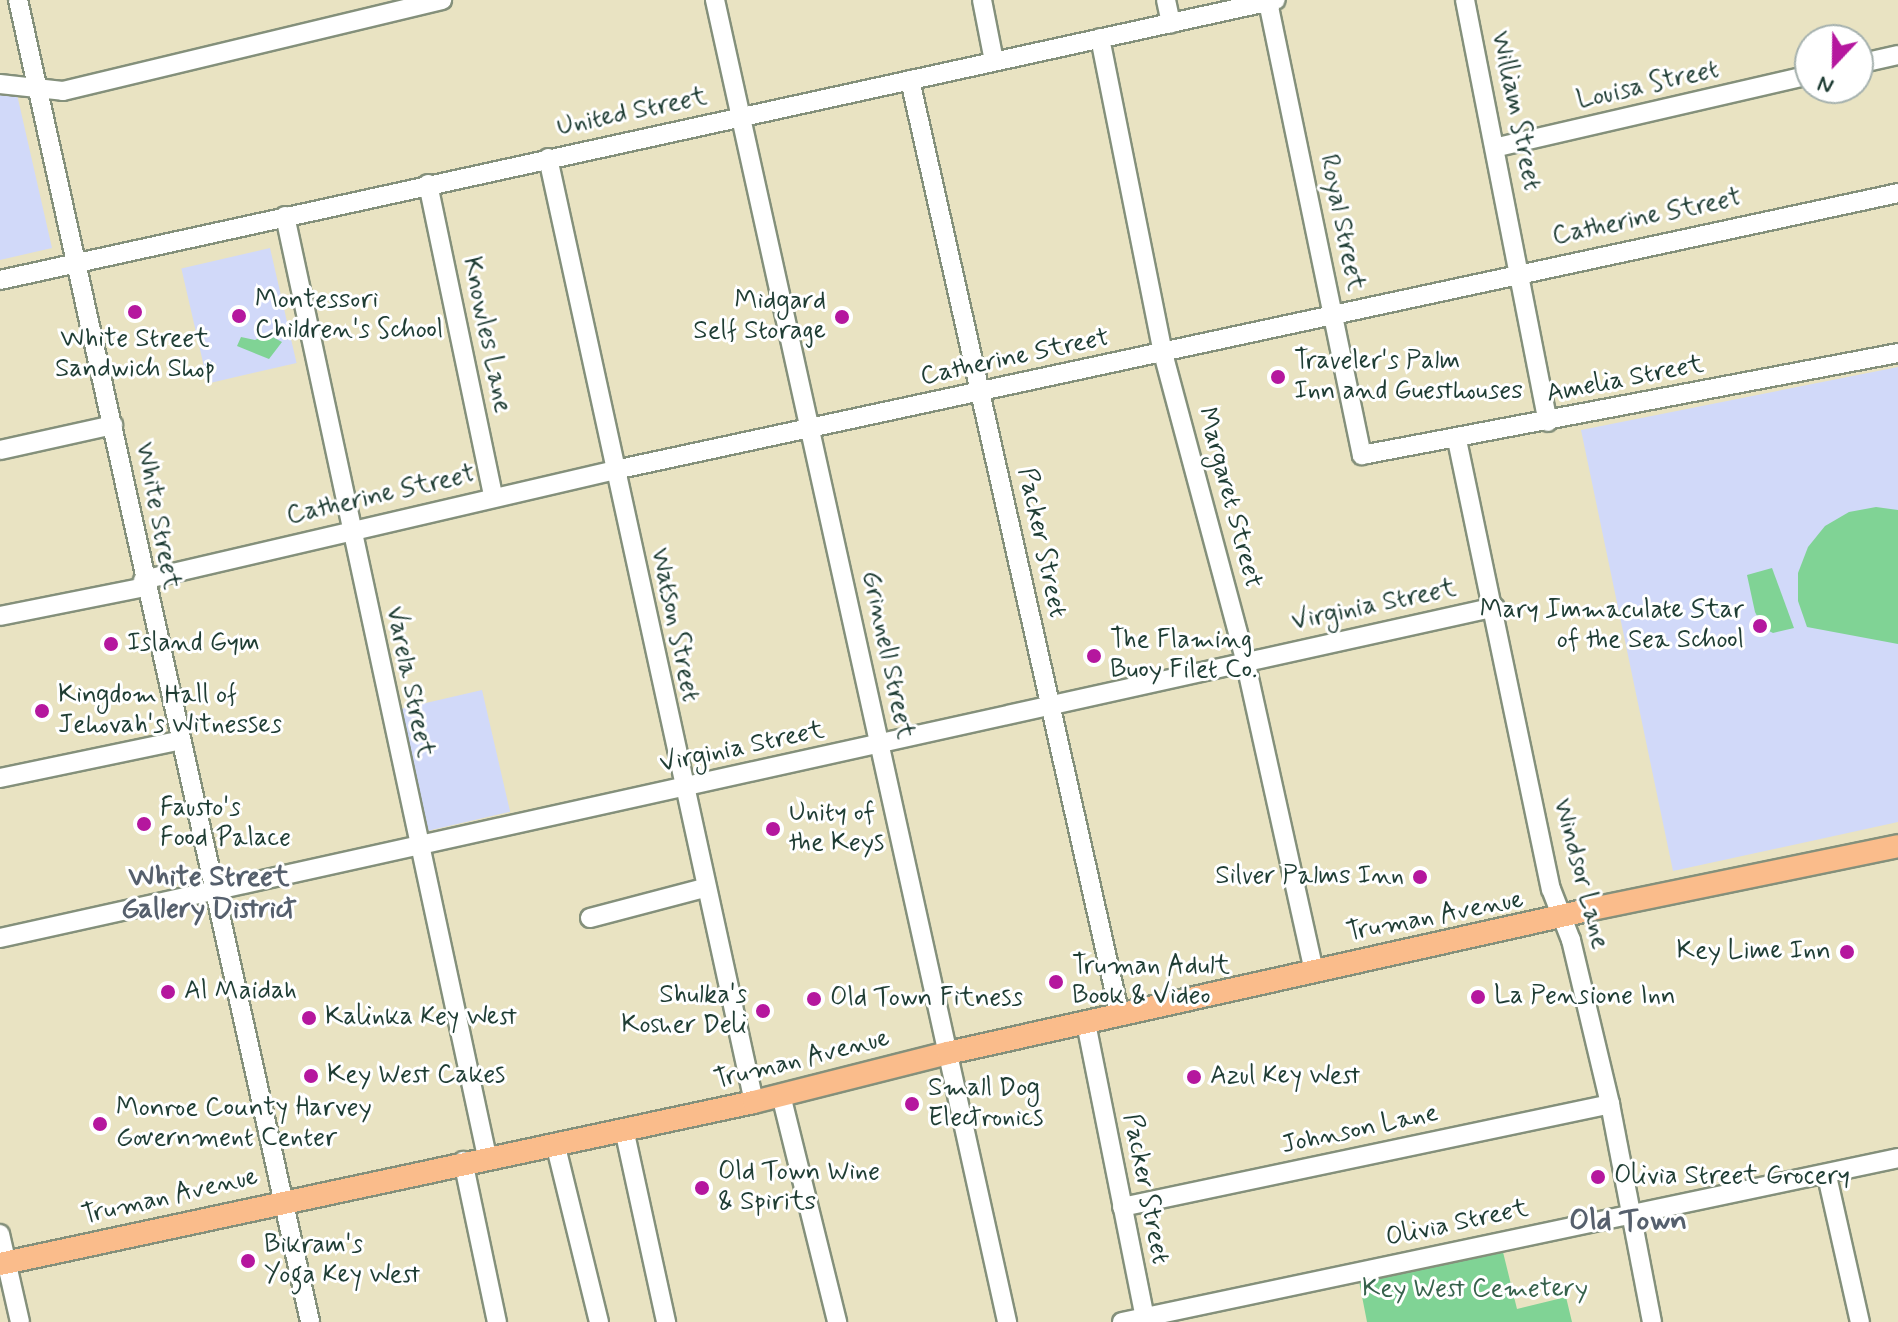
<!DOCTYPE html>
<style>
body{margin:0}
#map{position:relative;width:1898px;height:1322px;overflow:hidden;background:#e9e3c2;font-family:Mynerve,sans-serif}
div>[style]{position:absolute}
[style*='--x']{left:calc(var(--x)*1px);top:calc(var(--y)*1px);width:calc(var(--w)*1px);rotate:calc(var(--a)*1deg)}
.built>*{inset:0;background:#d1d9f9;transform-origin:0 0}
.green>*{inset:0;background:#80d395}
.roads{filter:drop-shadow(2px 0 #84907b) drop-shadow(-2px 0 #84907b) drop-shadow(0 2px #84907b) drop-shadow(0 -2px #84907b)}
.minor>*{height:18px;margin:-9px;padding:0 9px;transform-origin:9px;border-radius:9px;background:#fff}
.major>*{height:22px;margin:-11px;padding:0 11px;transform-origin:11px;border-radius:11px;background:#fabc8b}
.dots>*{width:22px;height:22px;translate:-50% -50%;box-sizing:border-box;border:4px solid #fff;border-radius:50%}
span{translate:-50% -50%;white-space:nowrap;text-align:center;line-height:1.15;-webkit-text-stroke:6px #fff;paint-order:stroke}
.street-label{font-size:26px;color:#1f3d34}
.poi-label{font-size:26px;color:#1f3d34}
.left{translate:0 -50%;text-align:left}
.right{translate:-100% -50%;text-align:right}
.park-label{font-size:26px;color:#37624c}
.neighbourhood-label{font-size:28px;color:#56606d;font-weight:700}
.quarter-label{font-size:30px;color:#56606d;font-weight:700}
.north{position:absolute;left:1794px;top:24px;width:80px;height:80px;box-sizing:border-box;background:#fff;border:2px solid #a5b1ae;border-radius:50%;rotate:202deg;font-size:22px;font-weight:700;line-height:32px;text-align:center;color:#1f3d34}
.north::after{content:'';display:block;margin:auto;width:28px;height:36px;background:#b5179e;clip-path:polygon(50% 0,100% 100%,50% 72%,0 100%)}
</style>
<div id="map">
<div class="built">
<div style="clip-path:polygon(16px 90px,52px 248px,0 260px,0 93px)"></div>
<div style="left:270px;top:248px;width:118px;height:91px;rotate:77deg"></div>
<div style="clip-path:polygon(1898px 367px,1898px 822px,1673px 871px,1581px 430px)"></div>
<div style="left:482px;top:690px;width:125px;height:92px;rotate:77deg"></div>
</div>
<div class="green">
<div style="clip-path:polygon(267px 334px,282px 342px,269px 359px,237px 346px,241px 337px,255px 340px)"></div>
<div style="clip-path:polygon(1876px 507px,1898px 510px,1898px 644px,1807px 627px,1798px 601px,1798px 573px,1808px 547px,1825px 526px,1849px 512px)"></div>
<div style="clip-path:polygon(1772px 568px,1794px 628px,1773px 633px,1763px 628px,1755px 612px,1747px 575px)"></div>
<div style="clip-path:polygon(1503px 1252px,1517px 1309px,1566px 1297px,1572px 1322px,1367px 1322px,1359px 1281px)"></div>
</div>
<div class="roads">
<div class="minor">
<div style="--x:18;--y:0;--w:1354;--a:77.54"></div>
<div style="--x:715;--y:0;--w:1354;--a:77.54"></div>
<div style="--x:982;--y:0;--w:62;--a:78.9"></div>
<div style="--x:1166;--y:0;--w:24;--a:78"></div>
<div style="--x:1465;--y:0;--w:430;--a:78.9"></div>
<div style="--x:1268;--y:2;--w:463;--a:78.3"></div>
<div style="--x:1362;--y:455;--w:546;--a:-10.77"></div>
<div style="--x:1100;--y:38;--w:321;--a:78.7"></div>
<div style="--x:1163;--y:353;--w:318;--a:75"></div>
<div style="--x:1245;--y:660;--w:319;--a:77.5"></div>
<div style="--x:1858;--y:64;--w:41;--a:-12.7"></div>
<div style="--x:910;--y:80;--w:959;--a:77.35"></div>
<div style="--x:0;--y:84;--w:63;--a:6.3"></div>
<div style="--x:63;--y:91;--w:390;--a:-13.5"></div>
<div style="--x:1498;--y:147;--w:320;--a:-13"></div>
<div style="--x:548;--y:158;--w:966;--a:77.69"></div>
<div style="--x:428;--y:184;--w:319;--a:78.2"></div>
<div style="--x:285;--y:216;--w:962;--a:77.88"></div>
<div style="--x:0;--y:280;--w:1306;--a:-12.38"></div>
<div style="--x:1457;--y:440;--w:459;--a:78.2"></div>
<div style="--x:1551;--y:889;--w:55;--a:68.6"></div>
<div style="--x:1571;--y:940;--w:169;--a:76.6"></div>
<div style="--x:1610;--y:1104;--w:222;--a:79.1"></div>
<div style="--x:0;--y:450;--w:116;--a:-12.5"></div>
<div style="--x:143;--y:580;--w:485;--a:-13.1"></div>
<div style="--x:615;--y:470;--w:1313;--a:-12.18"></div>
<div style="--x:0;--y:616;--w:148;--a:-11.3"></div>
<div style="--x:0;--y:778;--w:181;--a:-11.8"></div>
<div style="--x:590;--y:918;--w:118;--a:-14.7"></div>
<div style="--x:0;--y:938;--w:1531;--a:-12.48"></div>
<div style="--x:1086;--y:1023;--w:300;--a:78.7"></div>
<div style="--x:781;--y:1095;--w:234;--a:76.1"></div>
<div style="--x:624;--y:1129;--w:198;--a:77.7"></div>
<div style="--x:555;--y:1143;--w:184;--a:76.2"></div>
<div style="--x:463;--y:1161;--w:165;--a:78.1"></div>
<div style="--x:1827;--y:1176;--w:150;--a:77.3"></div>
<div style="--x:1122;--y:1207;--w:499;--a:-11.9"></div>
<div style="--x:0;--y:1234;--w:90;--a:77.2"></div>
<div style="--x:1122;--y:1322;--w:793;--a:-11.93"></div>
</div>
<div class="major">
<div style="--x:0;--y:1264;--w:771;--a:-12.13"></div>
<div style="--x:754;--y:1102;--w:200;--a:-14.2"></div>
<div style="--x:948;--y:1053;--w:660;--a:-12.6"></div>
<div style="--x:1592;--y:909;--w:312;--a:-11.6"></div>
</div>
</div>
<div class="dots">
<div style="left:135px;top:312px;background:#b5179e"></div>
<div style="left:239px;top:316px;background:#b5179e"></div>
<div style="left:842px;top:317px;background:#b5179e"></div>
<div style="left:1278px;top:377px;background:#b5179e"></div>
<div style="left:1760px;top:626px;background:#b5179e"></div>
<div style="left:111px;top:644px;background:#b5179e"></div>
<div style="left:1094px;top:656px;background:#b5179e"></div>
<div style="left:42px;top:711px;background:#b5179e"></div>
<div style="left:144px;top:824px;background:#b5179e"></div>
<div style="left:773px;top:829px;background:#b5179e"></div>
<div style="left:1420px;top:877px;background:#b5179e"></div>
<div style="left:1847px;top:952px;background:#b5179e"></div>
<div style="left:1056px;top:982px;background:#b5179e"></div>
<div style="left:168px;top:992px;background:#b5179e"></div>
<div style="left:1478px;top:997px;background:#b5179e"></div>
<div style="left:814px;top:999px;background:#b5179e"></div>
<div style="left:763px;top:1011px;background:#b5179e"></div>
<div style="left:309px;top:1018px;background:#b5179e"></div>
<div style="left:311px;top:1076px;background:#b5179e"></div>
<div style="left:1194px;top:1077px;background:#b5179e"></div>
<div style="left:912px;top:1104px;background:#b5179e"></div>
<div style="left:100px;top:1124px;background:#b5179e"></div>
<div style="left:1598px;top:1177px;background:#b5179e"></div>
<div style="left:702px;top:1188px;background:#b5179e"></div>
<div style="left:248px;top:1261px;background:#b5179e"></div>
</div>
<div class="street-label">
<span style="left:1648px;top:86px;rotate:-13deg">Louisa Street</span>
<span style="left:1515px;top:111px;rotate:78deg">William Street</span>
<span style="left:632px;top:113px;rotate:-12deg">United Street</span>
<span style="left:1647px;top:218px;rotate:-12deg">Catherine Street</span>
<span style="left:1341px;top:223px;rotate:78deg">Royal Street</span>
<span style="left:486px;top:335px;rotate:78deg">Knowles Lane</span>
<span style="left:1015px;top:358px;rotate:-12deg">Catherine Street</span>
<span style="left:1625px;top:380px;rotate:-11deg">Amelia Street</span>
<span style="left:381px;top:496px;rotate:-13deg">Catherine Street</span>
<span style="left:1229px;top:498px;rotate:75deg">Margaret Street</span>
<span style="left:157px;top:516px;rotate:79deg">White Street</span>
<span style="left:1041px;top:543px;rotate:78deg">Packer Street</span>
<span style="left:1374px;top:606px;rotate:-12deg">Virginia Street</span>
<span style="left:674px;top:625px;rotate:78deg">Watson Street</span>
<span style="left:887px;top:655px;rotate:78deg">Grinnell Street</span>
<span style="left:409px;top:682px;rotate:78deg">Varela Street</span>
<span style="left:742px;top:748px;rotate:-12deg">Virginia Street</span>
<span style="left:1580px;top:874px;rotate:75deg">Windsor Lane</span>
<span style="left:1435px;top:917px;rotate:-11deg">Truman Avenue</span>
<span style="left:802px;top:1060px;rotate:-14deg">Truman Avenue</span>
<span style="left:1360px;top:1130px;rotate:-12deg">Johnson Lane</span>
<span style="left:1145px;top:1189px;rotate:79deg">Packer Street</span>
<span style="left:170px;top:1197px;rotate:-13deg">Truman Avenue</span>
<span style="left:1457px;top:1224px;rotate:-12deg">Olivia Street</span>
</div>
<div class="poi-label">
<span class="left" style="left:255px;top:316px">Montessori<br>Children's School</span>
<span class="right" style="left:826px;top:317px">Midgard<br>Self Storage</span>
<span style="left:135px;top:355px">White Street<br>Sandwich Shop</span>
<span class="left" style="left:1294px;top:377px">Traveler's Palm<br>Inn and Guesthouses</span>
<span class="right" style="left:1744px;top:626px">Mary Immaculate Star<br>of the Sea School</span>
<span class="left" style="left:1110px;top:656px">The Flaming<br>Buoy Filet Co.</span>
<span class="left" style="left:127px;top:644px">Island Gym</span>
<span class="left" style="left:58px;top:711px">Kingdom Hall of<br>Jehovah's Witnesses</span>
<span class="left" style="left:160px;top:824px">Fausto's<br>Food Palace</span>
<span class="left" style="left:789px;top:829px">Unity of<br>the Keys</span>
<span class="right" style="left:1404px;top:877px">Silver Palms Inn</span>
<span class="right" style="left:1831px;top:952px">Key Lime Inn</span>
<span class="left" style="left:1072px;top:982px">Truman Adult<br>Book &amp; Video</span>
<span class="left" style="left:184px;top:992px">Al Maidah</span>
<span class="right" style="left:747px;top:1011px">Shulka's<br>Kosher Deli</span>
<span class="left" style="left:1494px;top:997px">La Pensione Inn</span>
<span class="left" style="left:830px;top:999px">Old Town Fitness</span>
<span class="left" style="left:325px;top:1018px">Kalinka Key West</span>
<span class="left" style="left:327px;top:1076px">Key West Cakes</span>
<span class="left" style="left:1210px;top:1077px">Azul Key West</span>
<span class="left" style="left:928px;top:1104px">Small Dog<br>Electronics</span>
<span class="left" style="left:116px;top:1124px">Monroe County Harvey<br>Government Center</span>
<span class="left" style="left:718px;top:1188px">Old Town Wine<br>&amp; Spirits</span>
<span class="left" style="left:1614px;top:1177px">Olivia Street Grocery</span>
<span class="left" style="left:264px;top:1261px">Bikram's<br>Yoga Key West</span>
</div>
<div class="park-label">
<span style="left:1475px;top:1290px">Key West Cemetery</span>
</div>
<div class="neighbourhood-label">
<span style="left:209px;top:894px">White Street<br>Gallery District</span>
</div>
<div class="quarter-label">
<span style="left:1628px;top:1221px">Old Town</span>
</div>
<div class="north">N</div>
</div>
